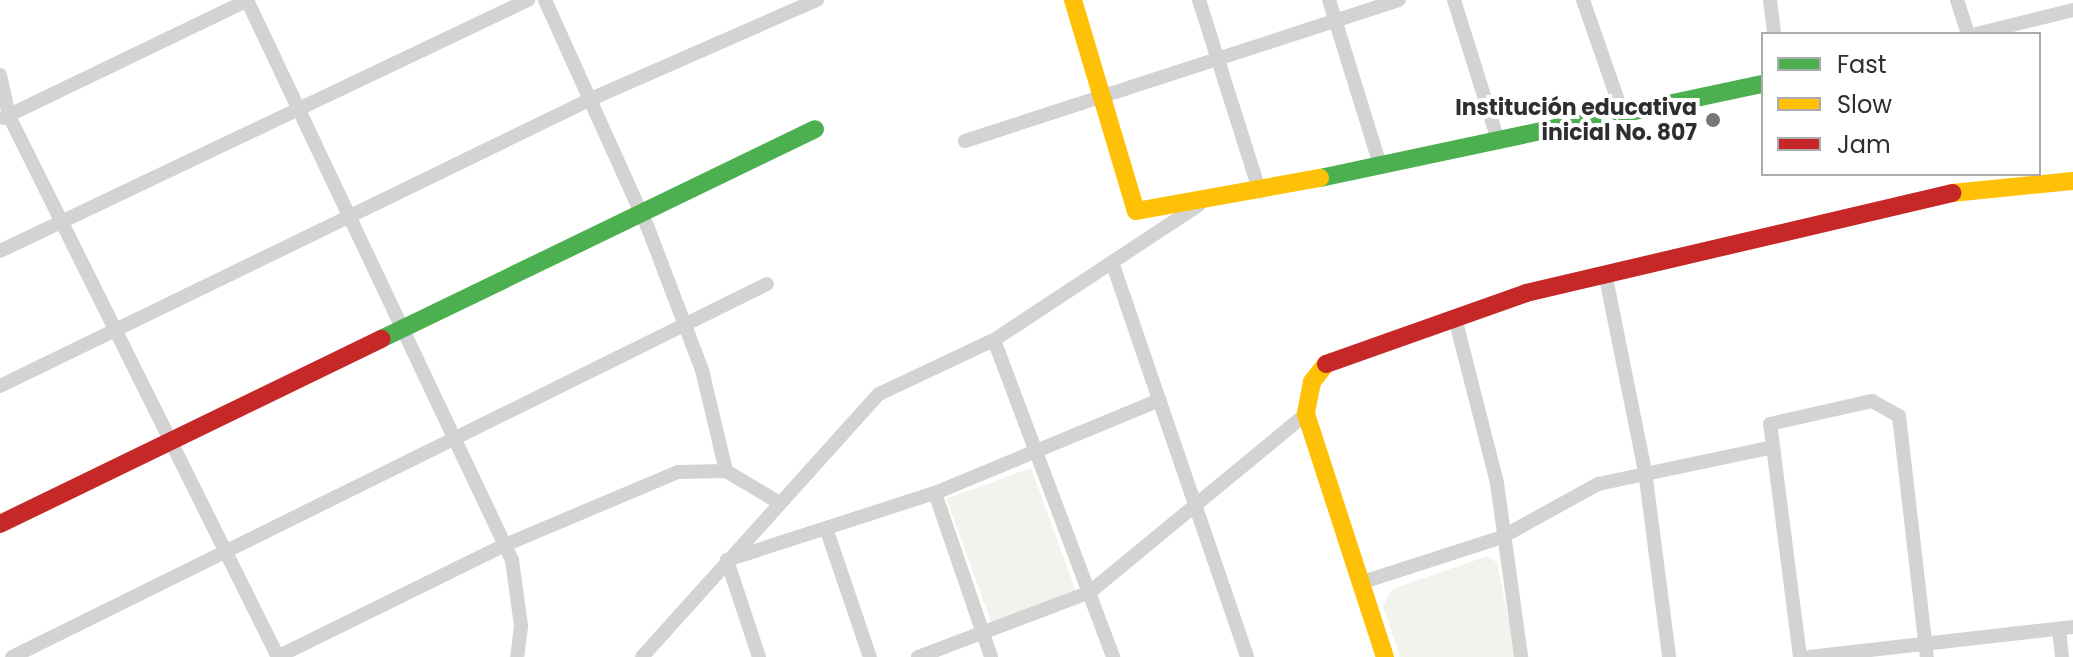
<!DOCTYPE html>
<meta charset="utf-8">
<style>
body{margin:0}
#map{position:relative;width:2073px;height:657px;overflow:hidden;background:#fff;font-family:Poppins,sans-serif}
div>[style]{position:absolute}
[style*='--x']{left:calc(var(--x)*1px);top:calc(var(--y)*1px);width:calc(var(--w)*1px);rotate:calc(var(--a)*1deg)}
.green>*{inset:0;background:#f1f3ec;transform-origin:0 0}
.street>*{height:14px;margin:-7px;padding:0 7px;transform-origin:7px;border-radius:7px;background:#d3d3d3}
.fast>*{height:18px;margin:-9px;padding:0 9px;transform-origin:9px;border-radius:9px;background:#4caf50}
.slow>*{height:18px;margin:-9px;padding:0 9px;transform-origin:9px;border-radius:9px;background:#ffc107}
.jam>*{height:18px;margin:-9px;padding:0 9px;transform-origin:9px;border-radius:9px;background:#c62828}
.dots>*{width:22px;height:22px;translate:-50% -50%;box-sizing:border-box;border:4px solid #fff;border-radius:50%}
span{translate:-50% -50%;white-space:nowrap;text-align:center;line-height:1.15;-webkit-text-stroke:8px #fff;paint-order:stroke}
.poi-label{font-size:22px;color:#2e2e2e;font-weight:700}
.right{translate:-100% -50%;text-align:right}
.legend{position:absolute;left:1761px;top:32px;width:280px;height:144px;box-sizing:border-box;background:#fff;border:2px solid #ababab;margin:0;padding:10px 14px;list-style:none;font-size:24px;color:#2e2e2e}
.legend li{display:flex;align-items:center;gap:16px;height:40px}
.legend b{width:40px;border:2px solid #ababab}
</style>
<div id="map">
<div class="green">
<div style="left:1031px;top:468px;width:132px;height:90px;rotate:70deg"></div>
<div style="clip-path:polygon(1488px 556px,1497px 563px,1516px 657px,1400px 657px,1383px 606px,1392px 589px)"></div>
</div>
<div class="street">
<div style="--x:247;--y:0;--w:620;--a:64.68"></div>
<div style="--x:512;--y:560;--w:67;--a:82.2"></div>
<div style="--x:521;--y:626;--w:31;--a:97"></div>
<div style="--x:545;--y:0;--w:250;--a:65.7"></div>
<div style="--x:648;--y:228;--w:152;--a:69.2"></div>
<div style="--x:702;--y:370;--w:104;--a:76.6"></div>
<div style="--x:726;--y:471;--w:63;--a:30.7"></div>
<div style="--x:1199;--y:0;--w:201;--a:72.4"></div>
<div style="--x:1329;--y:0;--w:173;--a:72.8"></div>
<div style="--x:1454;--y:0;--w:144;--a:72.6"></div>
<div style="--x:1583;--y:0;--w:115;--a:70.8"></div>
<div style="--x:1770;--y:0;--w:34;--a:83"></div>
<div style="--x:1957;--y:0;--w:36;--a:72"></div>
<div style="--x:1976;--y:34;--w:100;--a:-13.9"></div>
<div style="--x:0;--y:75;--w:42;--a:77.6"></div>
<div style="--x:9;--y:116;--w:604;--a:63.56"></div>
<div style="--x:3;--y:118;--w:272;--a:-25.7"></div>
<div style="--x:965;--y:141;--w:456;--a:-18"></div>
<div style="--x:0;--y:251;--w:585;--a:-25.43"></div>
<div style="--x:1112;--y:262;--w:417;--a:71.1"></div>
<div style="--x:1605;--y:273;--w:202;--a:78.6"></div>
<div style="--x:1645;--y:471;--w:188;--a:82.6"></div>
<div style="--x:1455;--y:318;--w:170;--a:75.7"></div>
<div style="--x:1497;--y:483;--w:176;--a:82.1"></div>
<div style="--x:994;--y:340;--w:339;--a:69.4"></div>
<div style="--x:0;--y:386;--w:657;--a:-25.9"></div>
<div style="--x:591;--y:99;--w:247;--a:-23.7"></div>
<div style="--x:935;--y:493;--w:173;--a:71.1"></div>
<div style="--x:827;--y:531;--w:133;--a:71.2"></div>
<div style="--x:1363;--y:582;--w:146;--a:-17.9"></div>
<div style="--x:1502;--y:537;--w:110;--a:-28.9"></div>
<div style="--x:1598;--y:484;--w:175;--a:-11.9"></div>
<div style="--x:2059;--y:629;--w:28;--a:84"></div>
<div style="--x:12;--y:657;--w:842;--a:-26.29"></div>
<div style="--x:277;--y:657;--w:254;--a:-26.2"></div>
<div style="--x:505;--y:545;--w:188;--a:-22.9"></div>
<div style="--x:678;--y:472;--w:48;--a:-1.2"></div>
<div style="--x:642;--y:657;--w:354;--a:-48"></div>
<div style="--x:879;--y:394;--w:127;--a:-25.2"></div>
<div style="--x:994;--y:340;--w:245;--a:-33.4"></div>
<div style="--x:759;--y:657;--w:102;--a:-108.3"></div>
<div style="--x:727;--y:560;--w:219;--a:-17.9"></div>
<div style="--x:935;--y:493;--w:243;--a:-22.5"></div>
<div style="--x:918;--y:657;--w:184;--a:-20.7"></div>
<div style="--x:1090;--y:592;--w:280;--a:-39.5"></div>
<div style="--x:1800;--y:657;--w:235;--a:-97.3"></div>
<div style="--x:1770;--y:424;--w:105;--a:-12.7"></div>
<div style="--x:1872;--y:401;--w:31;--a:29"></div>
<div style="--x:1899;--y:416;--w:243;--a:83.4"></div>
<div style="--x:1809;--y:657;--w:266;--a:-6.5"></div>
</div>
<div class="fast">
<div style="--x:1320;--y:178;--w:453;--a:-12"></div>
<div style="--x:381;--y:339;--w:482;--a:-25.8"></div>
</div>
<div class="slow">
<div style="--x:1073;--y:0;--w:220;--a:73.4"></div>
<div style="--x:1136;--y:211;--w:187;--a:-10.2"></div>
<div style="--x:1952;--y:193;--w:122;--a:-5.7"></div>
<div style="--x:1326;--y:364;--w:23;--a:128"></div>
<div style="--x:1312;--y:382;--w:33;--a:101"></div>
<div style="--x:1306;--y:414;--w:256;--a:72"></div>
</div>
<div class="jam">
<div style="--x:1326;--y:364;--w:212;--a:-19.5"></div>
<div style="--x:1526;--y:293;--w:438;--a:-13.2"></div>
<div style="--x:0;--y:524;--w:424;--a:-25.9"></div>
</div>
<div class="dots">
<div style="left:1713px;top:120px;background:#777"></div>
</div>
<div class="poi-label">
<span class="right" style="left:1697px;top:120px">Institución educativa<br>inicial No. 807</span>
</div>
<ul class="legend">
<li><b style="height:10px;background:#4caf50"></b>Fast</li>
<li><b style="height:10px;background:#ffc107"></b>Slow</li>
<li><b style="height:10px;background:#c62828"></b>Jam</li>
</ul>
</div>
